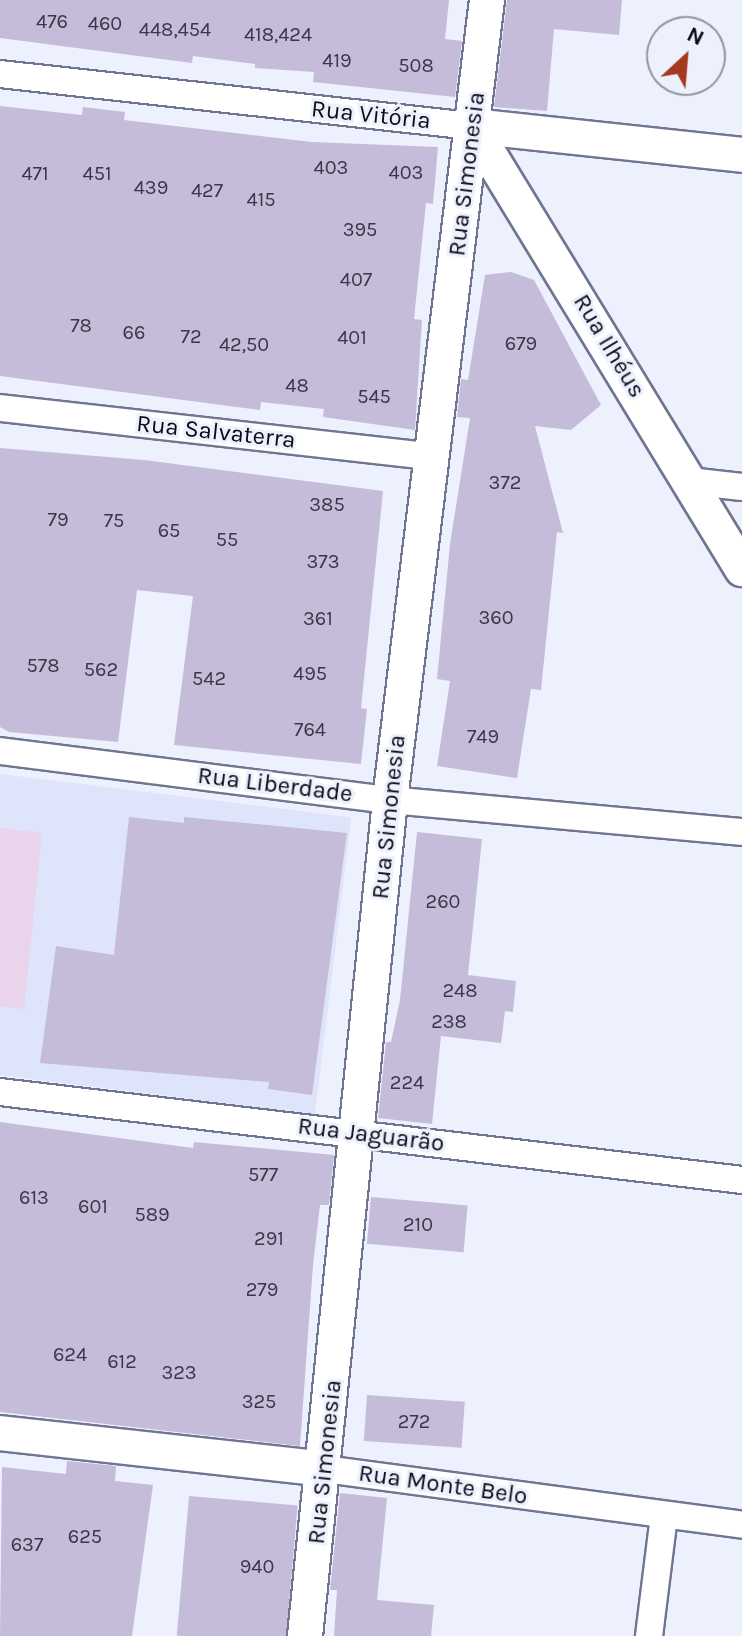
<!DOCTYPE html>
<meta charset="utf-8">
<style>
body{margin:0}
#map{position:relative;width:742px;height:1636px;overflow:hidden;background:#edf0fd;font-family:Karla,sans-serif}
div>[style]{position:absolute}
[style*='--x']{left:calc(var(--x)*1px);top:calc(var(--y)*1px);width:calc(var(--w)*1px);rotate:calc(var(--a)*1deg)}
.built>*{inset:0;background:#dee4fa;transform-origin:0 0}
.green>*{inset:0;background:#e9d4eb}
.building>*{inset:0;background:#c5bcda;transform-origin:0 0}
.roads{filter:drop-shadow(2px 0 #707691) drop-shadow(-2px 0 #707691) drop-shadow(0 2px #707691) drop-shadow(0 -2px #707691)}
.minor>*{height:26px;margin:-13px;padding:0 13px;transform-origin:13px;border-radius:13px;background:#fff}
.tertiary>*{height:34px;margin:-17px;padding:0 17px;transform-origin:17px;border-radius:17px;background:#fff}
span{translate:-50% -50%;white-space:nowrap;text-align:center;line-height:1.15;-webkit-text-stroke:6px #edf0fd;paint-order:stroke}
.number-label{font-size:20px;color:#393846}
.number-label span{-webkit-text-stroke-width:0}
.street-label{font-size:24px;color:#0a0c15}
.north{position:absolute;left:646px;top:16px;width:80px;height:80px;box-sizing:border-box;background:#edf0fd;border:2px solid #9295a0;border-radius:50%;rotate:26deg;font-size:22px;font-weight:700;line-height:32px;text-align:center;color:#0a0c15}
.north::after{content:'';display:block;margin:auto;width:28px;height:36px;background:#a43b21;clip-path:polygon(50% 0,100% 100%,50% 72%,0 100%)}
</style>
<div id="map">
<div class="built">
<div style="left:0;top:774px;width:354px;height:299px;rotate:7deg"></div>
</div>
<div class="green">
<div style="clip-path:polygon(0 828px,42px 833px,24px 1009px,0 1006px)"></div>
</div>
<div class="building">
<div style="clip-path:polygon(0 0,449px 0,445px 39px,462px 41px,455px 97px,313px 82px,314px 72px,255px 68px,255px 64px,193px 56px,192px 63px,0 38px)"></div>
<div style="clip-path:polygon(507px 0,622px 0,619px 35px,554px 29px,547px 111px,494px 107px)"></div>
<div style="clip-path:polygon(0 106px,82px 115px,83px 107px,125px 112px,124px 120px,312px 142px,438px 147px,433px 204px,426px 203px,414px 319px,422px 320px,415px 430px,323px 417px,324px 409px,261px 402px,260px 410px,0 376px)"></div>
<div style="clip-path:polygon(511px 272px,534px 280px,601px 405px,571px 430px,535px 426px,563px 533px,557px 532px,541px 690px,531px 689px,517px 778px,437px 766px,450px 681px,437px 679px,450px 544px,470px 418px,457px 417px,461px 379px,468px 380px,485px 275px)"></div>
<div style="clip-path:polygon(0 448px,144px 460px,383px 491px,361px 708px,367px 709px,361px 764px,174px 745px,193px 596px,137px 590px,118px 742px,9px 732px,0 727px)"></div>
<div style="clip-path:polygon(129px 817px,184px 823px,184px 817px,347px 833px,312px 1095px,268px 1089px,269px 1082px,40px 1063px,56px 946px,114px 955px)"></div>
<div style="clip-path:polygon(417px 832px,482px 839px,468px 975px,516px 981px,513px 1012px,505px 1011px,501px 1043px,441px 1036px,432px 1124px,378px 1118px,386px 1042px,391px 1042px,400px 1000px)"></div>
<div style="clip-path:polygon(0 1122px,193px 1148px,194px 1142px,334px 1155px,329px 1205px,320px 1205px,313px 1265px,300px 1446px,0 1412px)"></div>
<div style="left:371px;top:1197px;width:97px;height:47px;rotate:5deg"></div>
<div style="left:367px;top:1395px;width:98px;height:46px;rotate:4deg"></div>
<div style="clip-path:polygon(67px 1461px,116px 1466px,115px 1481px,153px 1485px,132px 1636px,0 1636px,2px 1467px,66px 1474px)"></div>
<div style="clip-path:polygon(340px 1493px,387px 1498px,377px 1600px,434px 1605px,431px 1636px,334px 1636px,337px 1590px,330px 1590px)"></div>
<div style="left:189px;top:1496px;width:109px;height:140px;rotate:5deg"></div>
</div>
<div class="roads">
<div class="minor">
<div style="--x:0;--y:74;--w:475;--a:6.3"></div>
<div style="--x:0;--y:408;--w:434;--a:6.4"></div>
<div style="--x:689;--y:481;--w:53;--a:6.5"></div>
<div style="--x:0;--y:751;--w:393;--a:7.2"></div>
<div style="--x:390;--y:800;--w:353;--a:5.2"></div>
<div style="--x:0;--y:1092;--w:747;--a:6.76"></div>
<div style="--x:325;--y:1469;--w:421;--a:7.6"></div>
<div style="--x:649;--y:1636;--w:121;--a:-82.9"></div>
</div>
<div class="tertiary">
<div style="--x:472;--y:126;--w:519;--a:58.64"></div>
<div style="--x:472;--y:126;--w:272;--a:6.1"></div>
<div style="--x:0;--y:1433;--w:327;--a:6.3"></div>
<div style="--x:305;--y:1636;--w:840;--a:-84.19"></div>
<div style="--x:390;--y:800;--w:806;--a:-83.09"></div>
</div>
</div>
<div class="number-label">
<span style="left:52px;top:21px">476</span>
<span style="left:105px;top:23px">460</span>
<span style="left:175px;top:29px">448,454</span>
<span style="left:278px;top:34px">418,424</span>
<span style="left:337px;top:60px">419</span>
<span style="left:416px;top:65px">508</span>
<span style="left:331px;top:167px">403</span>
<span style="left:406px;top:172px">403</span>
<span style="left:35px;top:173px">471</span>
<span style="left:97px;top:173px">451</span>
<span style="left:151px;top:187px">439</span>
<span style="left:207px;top:190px">427</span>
<span style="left:261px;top:199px">415</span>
<span style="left:360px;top:229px">395</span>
<span style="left:356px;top:279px">407</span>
<span style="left:81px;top:325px">78</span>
<span style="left:134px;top:332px">66</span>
<span style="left:191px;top:336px">72</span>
<span style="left:352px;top:337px">401</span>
<span style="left:521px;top:343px">679</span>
<span style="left:244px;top:344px">42,50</span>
<span style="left:297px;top:385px">48</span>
<span style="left:374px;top:396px">545</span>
<span style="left:505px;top:482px">372</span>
<span style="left:327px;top:504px">385</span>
<span style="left:58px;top:519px">79</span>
<span style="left:114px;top:520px">75</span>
<span style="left:169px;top:530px">65</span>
<span style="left:227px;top:539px">55</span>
<span style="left:323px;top:561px">373</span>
<span style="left:496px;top:617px">360</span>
<span style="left:318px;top:618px">361</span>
<span style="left:43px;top:665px">578</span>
<span style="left:101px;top:669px">562</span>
<span style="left:310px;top:673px">495</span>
<span style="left:209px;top:678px">542</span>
<span style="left:310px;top:729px">764</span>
<span style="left:483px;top:736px">749</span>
<span style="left:443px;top:901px">260</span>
<span style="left:460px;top:990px">248</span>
<span style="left:449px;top:1021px">238</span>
<span style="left:407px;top:1082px">224</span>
<span style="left:263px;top:1174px">577</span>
<span style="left:34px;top:1197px">613</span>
<span style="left:93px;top:1206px">601</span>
<span style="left:152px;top:1214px">589</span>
<span style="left:418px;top:1224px">210</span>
<span style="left:269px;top:1238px">291</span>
<span style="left:262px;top:1289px">279</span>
<span style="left:70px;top:1354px">624</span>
<span style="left:122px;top:1361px">612</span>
<span style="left:179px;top:1372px">323</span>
<span style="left:259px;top:1401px">325</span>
<span style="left:414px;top:1421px">272</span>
<span style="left:85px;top:1536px">625</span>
<span style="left:27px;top:1544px">637</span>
<span style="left:257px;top:1566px">940</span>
</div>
<div class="street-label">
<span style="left:371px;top:115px;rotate:6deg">Rua Vitória</span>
<span style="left:467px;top:174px;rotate:-83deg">Rua Simonesia</span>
<span style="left:609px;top:346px;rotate:59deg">Rua Ilhéus</span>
<span style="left:216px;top:432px;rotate:6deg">Rua Salvaterra</span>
<span style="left:275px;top:785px;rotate:7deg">Rua Liberdade</span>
<span style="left:389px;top:817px;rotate:-84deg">Rua Simonesia</span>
<span style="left:371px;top:1135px;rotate:7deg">Rua Jaguarão</span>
<span style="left:325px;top:1462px;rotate:-84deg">Rua Simonesia</span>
<span style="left:443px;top:1485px;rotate:8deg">Rua Monte Belo</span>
</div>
<div class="north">N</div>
</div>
